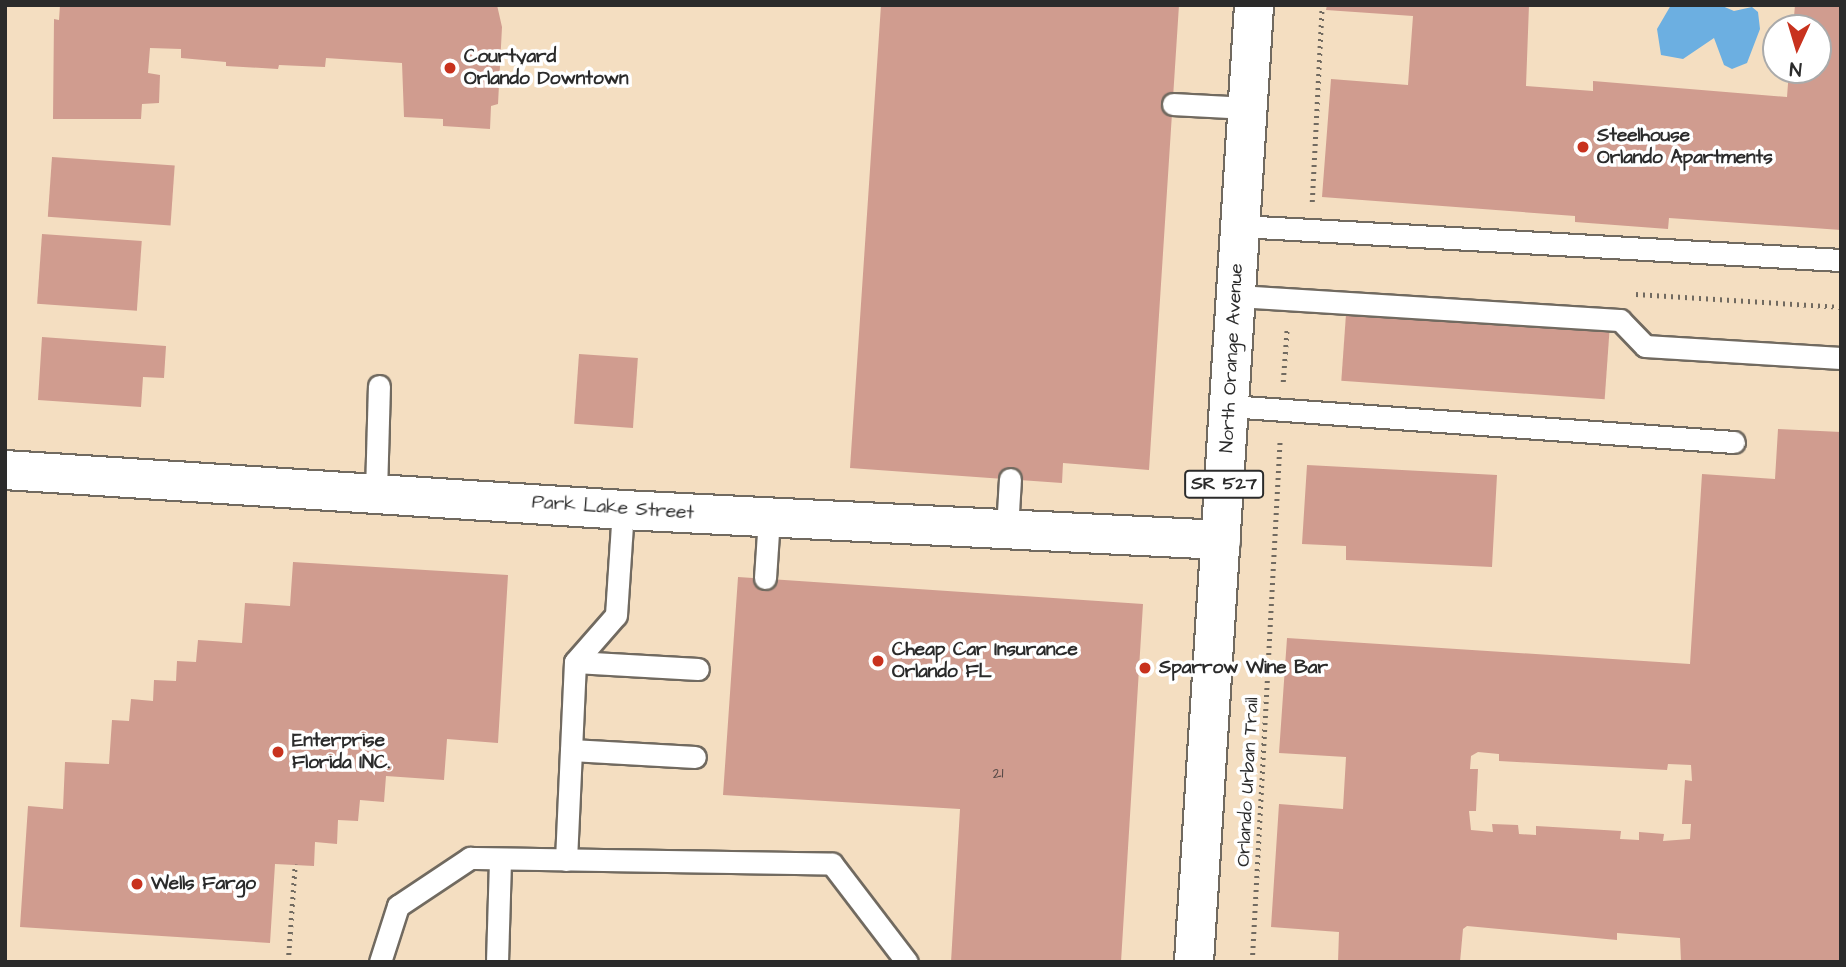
<!DOCTYPE html>
<style>
body{margin:0}
#map{position:relative;width:1846px;height:967px;overflow:hidden;background:#f4dec1;font-family:"Architects Daughter",sans-serif}
div>[style]{position:absolute}
[style*='--x']{left:calc(var(--x)*1px);top:calc(var(--y)*1px);width:calc(var(--w)*1px);rotate:calc(var(--a)*1deg)}
.water>*{inset:0;background:#6cafe1}
.building>*{inset:0;background:#d09c8f;transform-origin:0 0}
.path>*{height:4.5px;margin-top:-2.25px;transform-origin:0;background:repeating-linear-gradient(90deg,#716a60 0 2px,transparent 0 7px)}
.roads{filter:drop-shadow(2px 0 #716a60) drop-shadow(-2px 0 #716a60) drop-shadow(0 2px #716a60) drop-shadow(0 -2px #716a60)}
.lane>*{height:21px;margin:-10.5px;padding:0 10.5px;transform-origin:10.5px;border-radius:10.5px;background:#fff}
.street>*{height:38px;margin:-19px;padding:0 19px;transform-origin:19px;border-radius:19px;background:#fff}
.primary>*{height:38px;margin:-19px;padding:0 19px;transform-origin:19px;border-radius:19px;background:#fff}
.dots>*{width:19px;height:19px;translate:-50% -50%;box-sizing:border-box;border:4px solid #fff;border-radius:50%}
span{translate:-50% -50%;white-space:nowrap;text-align:center;line-height:1.15;-webkit-text-stroke:7px #fff;paint-order:stroke}
.number-label{font-size:16px;color:#544744}
.number-label span{-webkit-text-stroke-width:0}
.shield-label span{padding:2px 5px;background:#fff;border:2px solid;border-radius:5px;-webkit-text-stroke-width:0}
.shield-label{font-size:18px;color:#2b2b2b;font-weight:700}
.poi-label{font-size:19px;color:#2b2b2b;font-weight:700}
.left{translate:0 -50%;text-align:left}
.street-label{font-size:19px;color:#2b2b2b}
.frame{position:absolute;inset:0;border:7px solid #2b2b2b;pointer-events:none}
.north{position:absolute;left:1762px;top:14px;width:70px;height:70px;box-sizing:border-box;background:#fff;border:2px solid #aaa;border-radius:50%;rotate:184deg;font-size:19px;font-weight:700;line-height:28px;text-align:center;color:#2b2b2b}
.north::after{content:'';display:block;margin:auto;width:24px;height:32px;background:#c8321e;clip-path:polygon(50% 0,100% 100%,50% 72%,0 100%)}
</style>
<div id="map">
<div class="water">
<div style="clip-path:polygon(1671px 5px,1720px 5px,1734px 11px,1752px 7px,1758px 12px,1760px 29px,1747px 63px,1732px 69px,1724px 65px,1714px 38px,1683px 59px,1661px 55px,1657px 29px)"></div>
</div>
<div class="building">
<div style="clip-path:polygon(60px 5px,497px 5px,502px 27px,498px 104px,491px 106px,490px 129px,443px 126px,443px 119px,404px 117px,402px 63px,326px 58px,325px 67px,279px 65px,278px 69px,226px 66px,226px 62px,181px 58px,181px 49px,150px 48px,148px 73px,160px 75px,159px 103px,142px 104px,141px 119px,53px 119px,54px 19px,59px 20px)"></div>
<div style="clip-path:polygon(881px 5px,1179px 5px,1149px 470px,1063px 463px,1062px 483px,850px 468px)"></div>
<div style="clip-path:polygon(1327px 5px,1529px 5px,1526px 86px,1593px 91px,1593px 81px,1787px 97px,1789px 70px,1818px 70px,1818px 28px,1793px 28px,1795px 5px,1841px 5px,1841px 230px,1669px 218px,1668px 229px,1575px 222px,1575px 216px,1322px 197px,1331px 79px,1408px 85px,1413px 16px,1326px 10px)"></div>
<div style="left:52px;top:157px;width:123px;height:60px;rotate:4deg"></div>
<div style="left:42px;top:234px;width:100px;height:70px;rotate:4deg"></div>
<div style="left:1346px;top:314px;width:264px;height:67px;rotate:4deg"></div>
<div style="clip-path:polygon(42px 337px,166px 346px,164px 378px,143px 377px,141px 407px,38px 400px)"></div>
<div style="left:579px;top:354px;width:59px;height:70px;rotate:4deg"></div>
<div style="clip-path:polygon(evenodd,1778px 429px,1841px 432px,1841px 962px,1681px 962px,1680px 938px,1617px 933px,1617px 940px,1467px 926px,1463px 929px,1460px 962px,1338px 962px,1339px 932px,1271px 927px,1279px 804px,1343px 809px,1346px 757px,1279px 753px,1287px 638px,1690px 664px,1702px 474px,1775px 479px,1778px 429px,1478px 752px,1499px 754px,1499px 761px,1667px 770px,1668px 764px,1691px 765px,1692px 781px,1685px 780px,1682px 824px,1691px 824px,1690px 839px,1663px 841px,1664px 834px,1639px 832px,1639px 840px,1620px 839px,1621px 831px,1536px 826px,1536px 835px,1519px 834px,1518px 825px,1492px 824px,1493px 832px,1471px 830px,1469px 811px,1476px 811px,1478px 769px,1470px 769px,1471px 756px,1478px 752px)"></div>
<div style="clip-path:polygon(1307px 465px,1497px 475px,1492px 567px,1346px 560px,1346px 546px,1302px 544px)"></div>
<div style="clip-path:polygon(293px 562px,508px 575px,498px 743px,447px 739px,444px 780px,386px 776px,384px 802px,360px 800px,358px 821px,338px 820px,337px 844px,315px 842px,314px 866px,275px 864px,270px 943px,20px 927px,28px 806px,63px 809px,65px 762px,109px 764px,112px 720px,129px 721px,131px 699px,153px 701px,154px 680px,176px 681px,177px 661px,196px 662px,198px 640px,242px 643px,245px 603px,290px 606px)"></div>
<div style="clip-path:polygon(738px 577px,1143px 604px,1121px 962px,951px 962px,960px 809px,723px 795px)"></div>
</div>
<div class="path">
<div style="--x:1312;--y:202;--w:197;--a:-87.1"></div>
<div style="--x:1636;--y:294;--w:205;--a:3.6"></div>
<div style="--x:1283;--y:382;--w:54;--a:-85.8"></div>
<div style="--x:288;--y:962;--w:98;--a:-85.9"></div>
<div style="--x:1252;--y:962;--w:524;--a:-86.94"></div>
</div>
<div class="roads">
<div class="lane">
<div style="--x:1173;--y:104;--w:74;--a:3.1"></div>
<div style="--x:1240;--y:226;--w:602;--a:3.24"></div>
<div style="--x:1236;--y:296;--w:385;--a:3.6"></div>
<div style="--x:1620;--y:320;--w:36;--a:46"></div>
<div style="--x:1645;--y:346;--w:196;--a:3.5"></div>
<div style="--x:1229;--y:406;--w:506;--a:4.08"></div>
<div style="--x:376;--y:492;--w:106;--a:-88.4"></div>
<div style="--x:1007;--y:529;--w:50;--a:-86.6"></div>
<div style="--x:765;--y:578;--w:61;--a:-86.2"></div>
<div style="--x:575;--y:662;--w:123;--a:3.3"></div>
<div style="--x:571;--y:750;--w:124;--a:3.2"></div>
<div style="--x:566;--y:860;--w:198;--a:-87.4"></div>
<div style="--x:575;--y:662;--w:62;--a:-48.9"></div>
<div style="--x:616;--y:615;--w:105;--a:-86.2"></div>
<div style="--x:380;--y:962;--w:59;--a:-72.2"></div>
<div style="--x:398;--y:906;--w:87;--a:-33.7"></div>
<div style="--x:470;--y:858;--w:362;--a:0.9"></div>
<div style="--x:832;--y:864;--w:123;--a:52.6"></div>
<div style="--x:497;--y:962;--w:103;--a:-88.3"></div>
</div>
<div class="street">
<div style="--x:5;--y:470;--w:619;--a:3.7"></div>
<div style="--x:623;--y:510;--w:599;--a:2.87"></div>
</div>
<div class="primary">
<div style="--x:1194;--y:962;--w:959;--a:-86.41"></div>
</div>
</div>
<div class="dots">
<div style="left:450px;top:68px;background:#c8321e"></div>
<div style="left:1583px;top:147px;background:#c8321e"></div>
<div style="left:878px;top:661px;background:#c8321e"></div>
<div style="left:1145px;top:668px;background:#c8321e"></div>
<div style="left:278px;top:752px;background:#c8321e"></div>
<div style="left:137px;top:884px;background:#c8321e"></div>
</div>
<div class="number-label">
<span style="left:998px;top:773px">21</span>
</div>
<div class="shield-label">
<span style="left:1224px;top:484px">SR 527</span>
</div>
<div class="poi-label">
<span class="left" style="left:464px;top:68px">Courtyard<br>Orlando Downtown</span>
<span class="left" style="left:1597px;top:147px">Steelhouse<br>Orlando Apartments</span>
<span class="left" style="left:892px;top:661px">Cheap Car Insurance<br>Orlando FL</span>
<span class="left" style="left:1159px;top:668px">Sparrow Wine Bar</span>
<span class="left" style="left:292px;top:752px">Enterprise<br>Florida INC.</span>
<span class="left" style="left:151px;top:884px">Wells Fargo</span>
</div>
<div class="street-label">
<span style="left:1232px;top:358px;rotate:-87deg">North Orange Avenue</span>
<span style="left:613px;top:508px;rotate:4deg">Park Lake Street</span>
<span style="left:1248px;top:782px;rotate:-87deg">Orlando Urban Trail</span>
</div>
<div class="frame"></div>
<div class="north">N</div>
</div>
